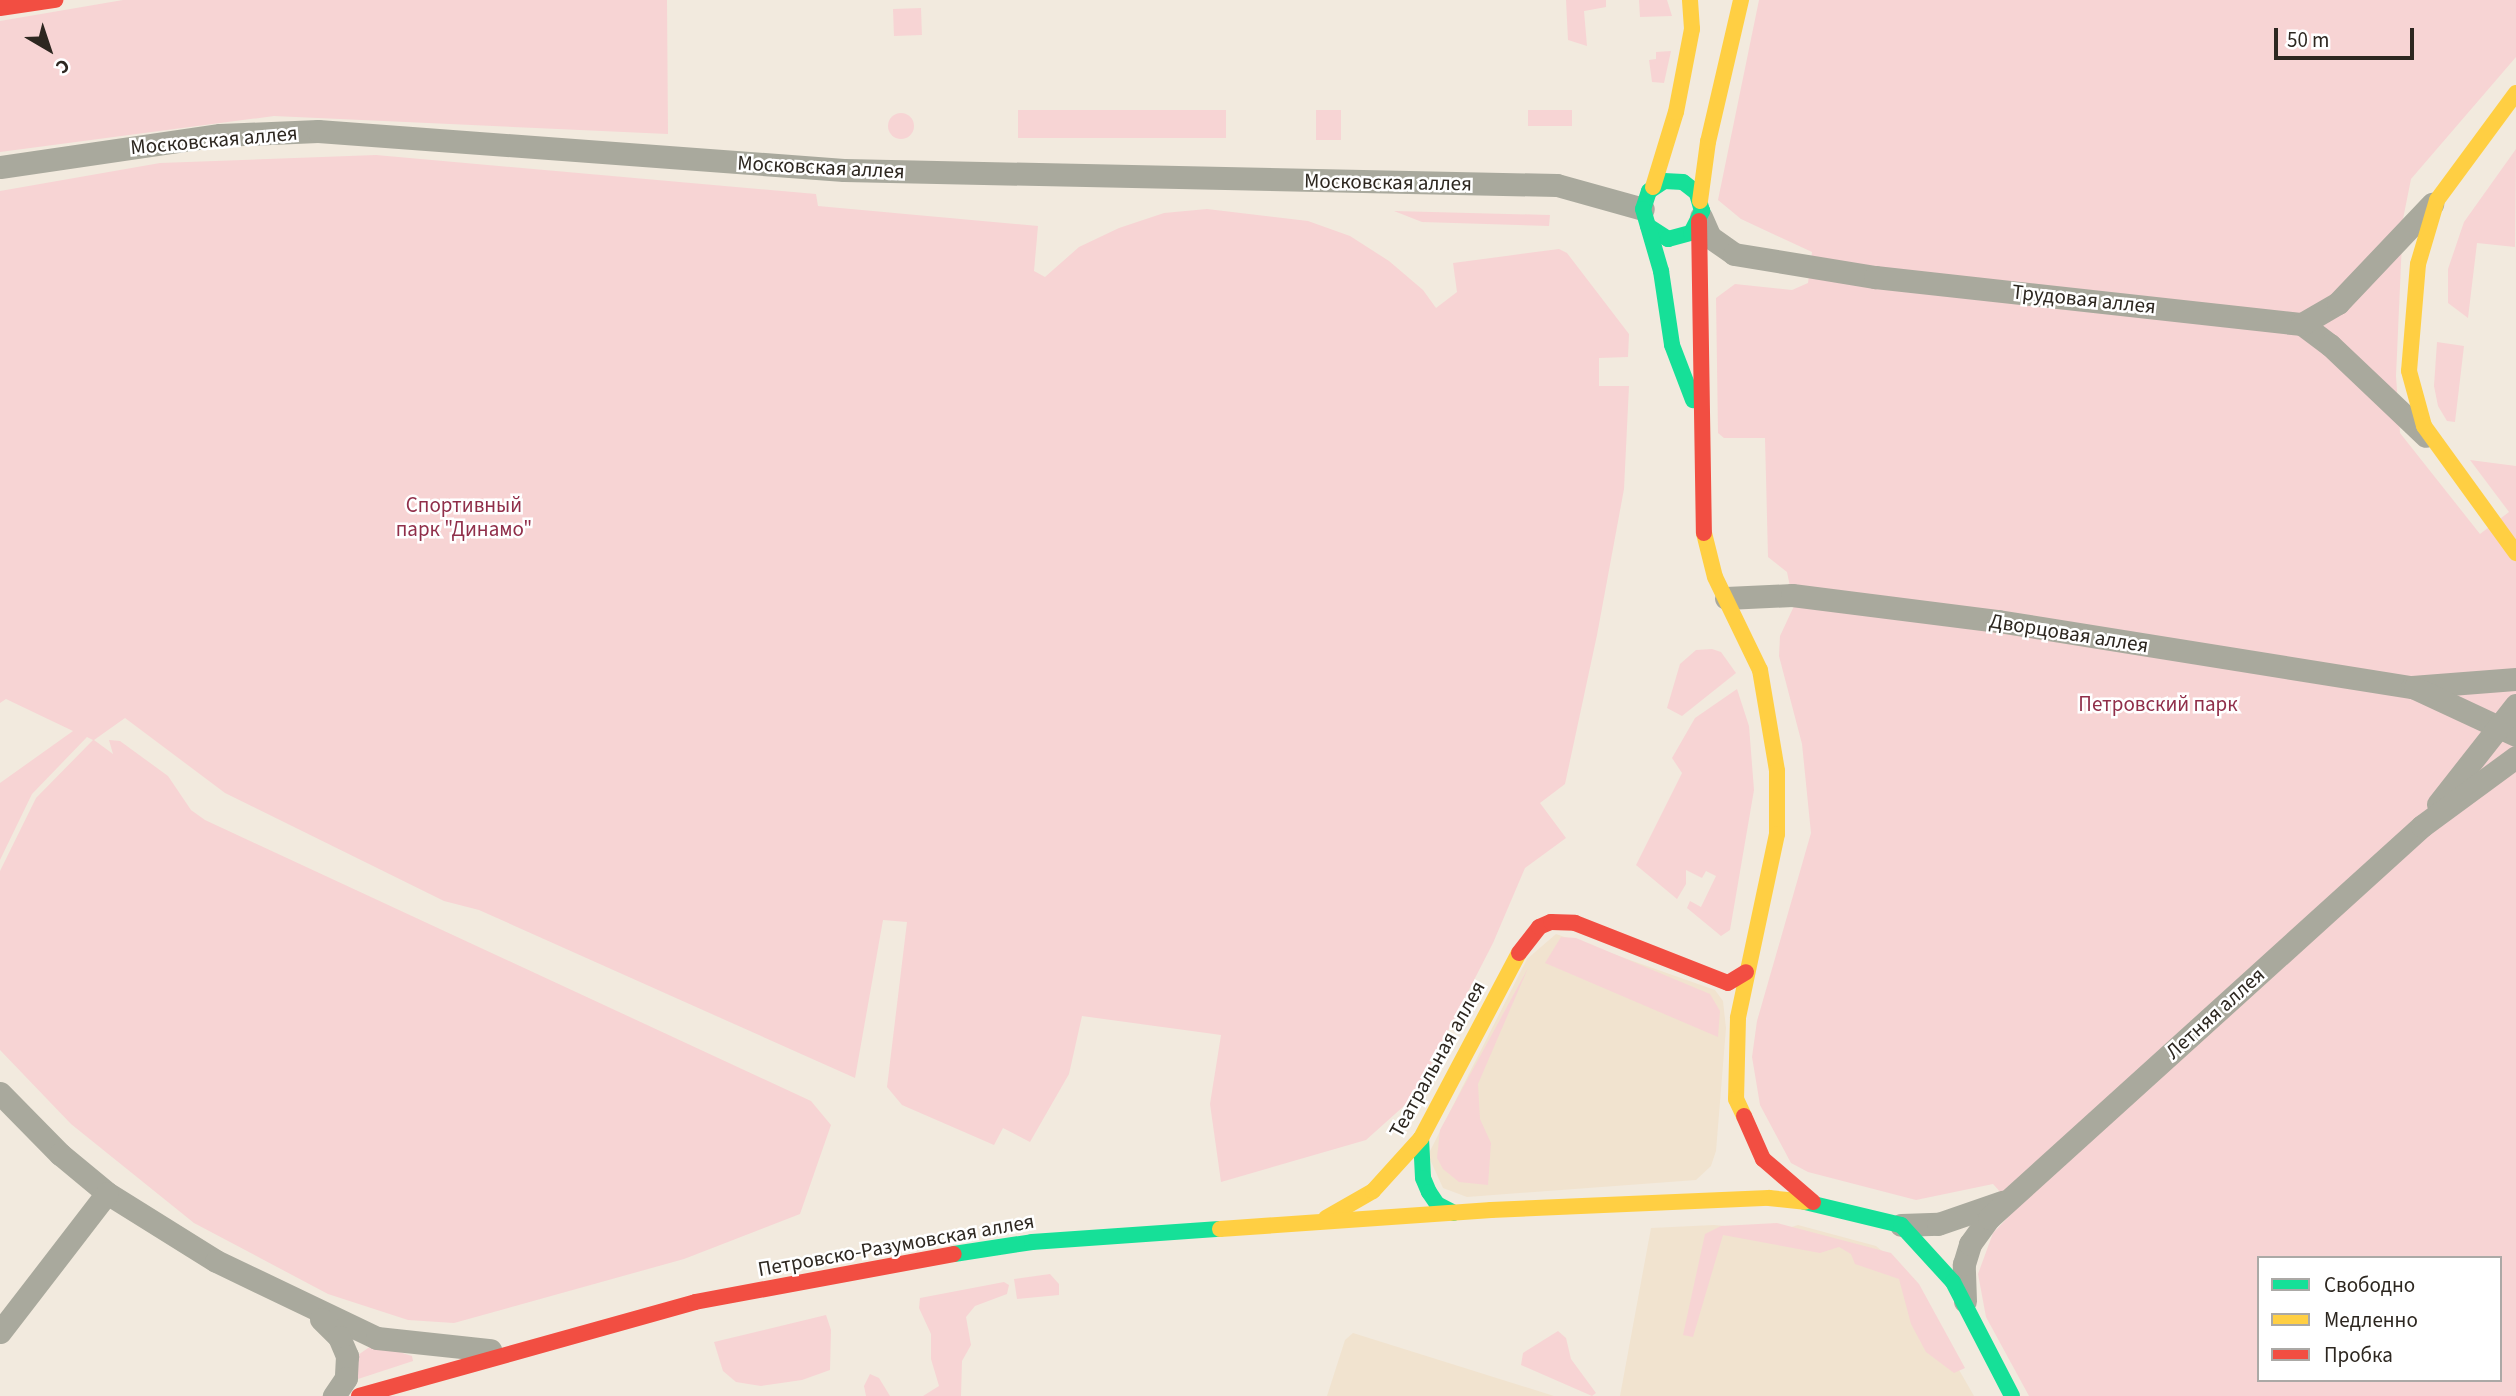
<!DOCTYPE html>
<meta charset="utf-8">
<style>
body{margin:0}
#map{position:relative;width:2516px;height:1396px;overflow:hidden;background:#f2eade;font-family:"Source Sans 3",sans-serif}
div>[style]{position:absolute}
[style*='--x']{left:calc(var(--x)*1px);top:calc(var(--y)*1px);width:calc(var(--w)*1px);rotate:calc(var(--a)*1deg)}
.built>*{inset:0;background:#f1e3cf}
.green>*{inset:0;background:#f7d4d4;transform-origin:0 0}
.round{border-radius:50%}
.street>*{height:23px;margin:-11.5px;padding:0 11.5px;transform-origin:11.5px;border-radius:11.5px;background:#a9a99d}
.fast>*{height:16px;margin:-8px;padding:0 8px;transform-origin:8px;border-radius:8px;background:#16e098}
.slow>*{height:16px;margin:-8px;padding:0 8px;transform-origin:8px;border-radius:8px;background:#ffcf43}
.jam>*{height:16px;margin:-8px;padding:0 8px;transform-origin:8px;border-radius:8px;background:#f24e42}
span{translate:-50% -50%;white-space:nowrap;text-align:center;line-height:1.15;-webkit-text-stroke:5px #fff;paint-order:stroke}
.street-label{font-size:21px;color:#2d2720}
.park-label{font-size:21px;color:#902f4a}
.legend{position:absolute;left:2257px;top:1256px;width:245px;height:126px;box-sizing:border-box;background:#fff;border:2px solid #aba9a6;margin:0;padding:9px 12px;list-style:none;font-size:21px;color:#2d2720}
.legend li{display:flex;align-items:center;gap:14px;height:35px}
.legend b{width:35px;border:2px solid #aba9a6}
.north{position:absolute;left:14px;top:14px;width:70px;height:70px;-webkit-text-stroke:5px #fff;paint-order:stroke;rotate:141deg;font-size:19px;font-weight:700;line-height:28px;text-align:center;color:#2d2720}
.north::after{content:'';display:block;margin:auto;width:24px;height:32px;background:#2d2720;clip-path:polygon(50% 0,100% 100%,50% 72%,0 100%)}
.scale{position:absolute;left:2274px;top:28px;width:140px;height:32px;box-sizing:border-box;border:4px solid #2d2720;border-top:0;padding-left:9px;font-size:21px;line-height:24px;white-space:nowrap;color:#2d2720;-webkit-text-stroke:5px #fff;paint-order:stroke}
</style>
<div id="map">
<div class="built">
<div style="clip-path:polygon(1556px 934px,1715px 990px,1723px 1001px,1726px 1028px,1716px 1151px,1711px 1166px,1696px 1180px,1467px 1197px,1443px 1188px,1428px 1155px,1527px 959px)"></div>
<div style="clip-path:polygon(1714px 1225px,1779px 1231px,1798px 1225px,1876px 1246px,1899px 1265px,1974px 1396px,1620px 1396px,1651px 1228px)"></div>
<div style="clip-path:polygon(1353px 1333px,1554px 1396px,1327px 1396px,1345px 1340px)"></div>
</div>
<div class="green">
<div style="clip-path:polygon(123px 0,667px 0,668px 134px,274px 116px,0 152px,0 21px)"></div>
<div style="clip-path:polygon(1566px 0,1606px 0,1606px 7px,1584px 11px,1587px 46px,1568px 40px)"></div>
<div style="clip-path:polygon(1639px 0,1667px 0,1672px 16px,1640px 17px)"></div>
<div style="clip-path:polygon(evenodd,1759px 0,2516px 0,2516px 57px,2411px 179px,2403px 219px,2396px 376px,2400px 433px,2480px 534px,2509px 512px,2470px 460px,2516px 466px,2516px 1396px,2029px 1396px,1986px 1317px,1978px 1274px,1993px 1233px,2016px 1209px,1993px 1184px,1916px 1200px,1808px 1172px,1791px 1163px,1760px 1105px,1752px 1057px,1757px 1021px,1811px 833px,1802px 744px,1779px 656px,1780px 636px,1794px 606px,1787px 572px,1768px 557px,1765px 438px,1724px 438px,1718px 433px,1716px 298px,1735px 284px,1792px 290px,1808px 283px,1812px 252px,1741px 219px,1718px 200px,1759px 0,2259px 1258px,2500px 1258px,2500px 1380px,2259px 1380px,2259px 1258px)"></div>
<div style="left:921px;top:8px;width:27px;height:28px;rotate:88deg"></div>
<div style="clip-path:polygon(1671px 51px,1664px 83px,1652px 82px,1649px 60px,1656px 59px,1656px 52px)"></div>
<div style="left:1226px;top:110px;width:28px;height:208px;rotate:90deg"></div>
<div style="left:1316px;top:110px;width:25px;height:30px"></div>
<div style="left:1572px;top:110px;width:16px;height:44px;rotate:90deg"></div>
<div class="round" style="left:888px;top:113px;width:26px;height:26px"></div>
<div style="clip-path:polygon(2516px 149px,2515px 247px,2477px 243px,2468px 318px,2448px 303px,2448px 269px,2464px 222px)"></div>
<div style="clip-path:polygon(376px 155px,816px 194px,818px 206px,1038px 226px,1034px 271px,1045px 277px,1079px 247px,1119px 228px,1164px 213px,1207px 209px,1308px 221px,1350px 236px,1389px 261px,1423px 290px,1436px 308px,1457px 292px,1453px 263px,1559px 249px,1567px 253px,1629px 334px,1628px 357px,1599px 358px,1599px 386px,1629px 386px,1624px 489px,1597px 635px,1565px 784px,1540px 803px,1566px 838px,1525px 868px,1493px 943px,1414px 1097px,1366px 1140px,1221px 1182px,1210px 1104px,1221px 1035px,1082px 1016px,1069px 1074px,1030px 1142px,1003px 1128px,994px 1145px,902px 1105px,887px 1087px,907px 922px,883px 920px,855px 1078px,479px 910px,444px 901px,225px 793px,125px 718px,94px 740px,113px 754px,109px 740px,120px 741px,168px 776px,191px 810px,205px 820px,811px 1101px,831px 1125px,800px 1214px,684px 1259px,454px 1323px,408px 1320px,328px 1294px,194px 1223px,71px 1124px,0 1050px,0 871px,36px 798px,93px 740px,87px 737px,32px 794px,0 860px,0 783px,73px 731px,6px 699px,0 703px,0 191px,160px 163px)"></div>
<div style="clip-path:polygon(1394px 211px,1550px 215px,1549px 226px,1422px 222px)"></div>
<div style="clip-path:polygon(2437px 342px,2464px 346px,2455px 422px,2447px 421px,2438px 406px,2434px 386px)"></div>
<div style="clip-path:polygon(1712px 649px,1721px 652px,1736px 673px,1682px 716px,1667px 708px,1680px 664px,1696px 650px)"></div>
<div style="clip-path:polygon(1737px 689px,1749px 726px,1754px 790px,1730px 930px,1721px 936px,1687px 908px,1690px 901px,1701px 907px,1716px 876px,1706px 871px,1702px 878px,1686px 870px,1686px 884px,1677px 899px,1636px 865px,1682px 773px,1672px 758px,1695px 718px)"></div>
<div style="clip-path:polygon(1561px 937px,1576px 938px,1710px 994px,1720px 1011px,1718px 1037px,1545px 963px)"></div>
<div style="clip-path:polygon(1528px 968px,1478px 1084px,1480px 1119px,1491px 1143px,1488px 1185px,1459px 1182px,1443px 1169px,1437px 1158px,1440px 1130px)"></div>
<div style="clip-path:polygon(1777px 1223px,1891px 1253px,1919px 1284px,1965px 1368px,1954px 1373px,1926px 1352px,1911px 1324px,1899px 1279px,1855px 1264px,1851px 1254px,1839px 1247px,1820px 1253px,1723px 1235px,1693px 1337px,1683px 1335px,1705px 1234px,1721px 1226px)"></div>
<div style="clip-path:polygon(1050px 1274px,1059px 1284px,1059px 1295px,1017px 1299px,1014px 1279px)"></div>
<div style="clip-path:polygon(1004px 1282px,1009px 1285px,1007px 1294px,975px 1306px,966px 1317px,971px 1345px,962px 1361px,961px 1396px,923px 1396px,939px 1386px,931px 1359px,931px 1334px,919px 1308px,920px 1298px)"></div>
<div style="clip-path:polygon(826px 1315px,831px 1330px,830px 1370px,802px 1380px,761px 1386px,736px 1382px,723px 1371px,714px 1342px)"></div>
<div style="clip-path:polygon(1558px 1331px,1566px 1338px,1571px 1359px,1596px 1393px,1592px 1396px,1521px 1365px,1523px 1353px)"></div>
<div style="clip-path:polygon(374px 1344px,412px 1356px,413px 1361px,358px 1379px,355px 1357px)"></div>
<div style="clip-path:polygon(870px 1374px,879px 1378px,890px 1396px,866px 1396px,864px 1386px)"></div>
</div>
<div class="street">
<div style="--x:0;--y:167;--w:222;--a:-8.3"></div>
<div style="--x:220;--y:135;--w:98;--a:-2.3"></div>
<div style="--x:318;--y:131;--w:527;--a:4.24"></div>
<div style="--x:844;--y:170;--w:713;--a:1.21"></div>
<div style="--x:1557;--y:185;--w:89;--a:15.6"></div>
<div style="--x:1701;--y:217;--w:22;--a:66"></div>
<div style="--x:1710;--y:237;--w:29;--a:35"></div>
<div style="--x:1734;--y:254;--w:143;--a:9.3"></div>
<div style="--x:1875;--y:277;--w:430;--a:6.3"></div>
<div style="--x:2302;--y:324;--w:35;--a:37"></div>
<div style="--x:2330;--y:345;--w:132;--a:43.5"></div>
<div style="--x:2302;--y:324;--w:42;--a:-30.3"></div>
<div style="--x:2338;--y:303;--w:137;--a:-46.5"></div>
<div style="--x:1726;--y:598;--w:66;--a:-2.6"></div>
<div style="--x:1792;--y:595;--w:208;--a:7.2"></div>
<div style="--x:1998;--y:621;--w:419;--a:9.1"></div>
<div style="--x:2412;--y:687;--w:104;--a:-4.4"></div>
<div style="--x:2415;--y:688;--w:111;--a:25"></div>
<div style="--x:2438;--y:804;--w:126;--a:-51.8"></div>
<div style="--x:0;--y:1093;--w:86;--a:45.5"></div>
<div style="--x:60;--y:1154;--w:61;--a:39.7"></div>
<div style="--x:107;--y:1193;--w:128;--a:32"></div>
<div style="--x:216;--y:1261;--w:178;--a:25.6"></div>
<div style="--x:377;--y:1338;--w:114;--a:6.1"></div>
<div style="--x:1901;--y:1225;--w:37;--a:-2"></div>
<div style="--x:1938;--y:1224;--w:68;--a:-19"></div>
<div style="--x:1965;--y:1301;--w:37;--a:-92"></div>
<div style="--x:1964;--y:1264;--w:21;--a:-73"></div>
<div style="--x:1970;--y:1244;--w:32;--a:-54"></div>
<div style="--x:1989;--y:1218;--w:584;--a:-42.15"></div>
<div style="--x:2422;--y:826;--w:117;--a:-36.3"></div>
<div style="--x:321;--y:1319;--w:25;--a:45"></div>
<div style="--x:339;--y:1337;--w:21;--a:67"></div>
<div style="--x:347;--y:1356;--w:22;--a:93"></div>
<div style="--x:346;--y:1378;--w:22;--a:124"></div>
<div style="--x:0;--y:1332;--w:175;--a:-52.4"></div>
</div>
<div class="fast">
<div style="--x:1648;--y:226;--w:24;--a:33"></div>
<div style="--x:1668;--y:239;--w:24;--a:-15"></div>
<div style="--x:1691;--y:233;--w:25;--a:-63"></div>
<div style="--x:1702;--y:211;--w:19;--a:-106"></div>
<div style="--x:1697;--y:193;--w:18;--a:-142"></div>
<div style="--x:1683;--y:182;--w:19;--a:-177"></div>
<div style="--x:1664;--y:181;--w:18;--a:146"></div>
<div style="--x:1649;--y:191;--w:19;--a:108"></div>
<div style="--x:1643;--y:209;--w:65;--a:73.8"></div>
<div style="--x:1661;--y:271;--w:75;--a:81.5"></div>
<div style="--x:1672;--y:345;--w:59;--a:69.1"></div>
<div style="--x:1421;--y:1138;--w:40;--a:87.1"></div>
<div style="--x:1423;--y:1178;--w:15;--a:67"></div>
<div style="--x:1429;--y:1192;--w:14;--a:56"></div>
<div style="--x:1437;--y:1204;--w:19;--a:28"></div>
<div style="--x:1805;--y:1202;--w:99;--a:13.5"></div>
<div style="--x:1901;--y:1225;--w:77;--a:47.6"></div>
<div style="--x:1953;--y:1282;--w:128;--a:62.6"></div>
<div style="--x:954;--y:1254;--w:79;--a:-8.7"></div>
<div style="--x:1032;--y:1242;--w:188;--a:-4"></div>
</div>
<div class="slow">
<div style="--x:2516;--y:93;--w:133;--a:126.4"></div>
<div style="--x:2437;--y:200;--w:67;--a:106.5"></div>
<div style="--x:2418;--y:264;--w:107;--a:94.8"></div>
<div style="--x:2409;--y:371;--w:57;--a:74.7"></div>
<div style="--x:2424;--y:426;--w:157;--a:54.1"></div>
<div style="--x:1653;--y:187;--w:78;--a:-73"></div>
<div style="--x:1676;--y:112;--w:85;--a:-79.1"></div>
<div style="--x:1692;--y:29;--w:29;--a:-94"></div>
<div style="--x:1700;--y:201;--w:60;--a:-82.3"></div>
<div style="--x:1708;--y:142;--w:146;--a:-76.9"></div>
<div style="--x:1704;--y:533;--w:45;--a:76"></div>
<div style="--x:1715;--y:577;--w:103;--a:64.2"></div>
<div style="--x:1760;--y:670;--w:102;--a:80.4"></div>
<div style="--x:1777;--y:771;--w:63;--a:90"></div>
<div style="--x:1777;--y:834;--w:188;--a:102"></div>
<div style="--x:1738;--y:1018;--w:81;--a:91.4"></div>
<div style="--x:1736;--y:1099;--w:19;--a:65"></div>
<div style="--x:1326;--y:1218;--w:54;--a:-29.9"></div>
<div style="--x:1373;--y:1191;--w:72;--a:-47.8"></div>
<div style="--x:1421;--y:1138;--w:209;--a:-62.1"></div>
<div style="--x:1220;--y:1229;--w:272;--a:-4"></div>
<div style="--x:1491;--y:1210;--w:278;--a:-2.5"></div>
<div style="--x:1769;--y:1198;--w:36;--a:6"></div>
</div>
<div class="jam">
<div style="--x:0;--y:8;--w:56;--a:-8.3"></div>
<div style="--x:1699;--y:221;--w:312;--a:89.1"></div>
<div style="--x:1519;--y:953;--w:33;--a:-52"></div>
<div style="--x:1539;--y:927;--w:13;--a:-23"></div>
<div style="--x:1551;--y:922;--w:24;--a:2"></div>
<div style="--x:1575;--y:923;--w:164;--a:21.4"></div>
<div style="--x:1728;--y:983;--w:21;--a:-31"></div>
<div style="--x:1744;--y:1116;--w:47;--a:66.2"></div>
<div style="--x:1763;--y:1159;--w:66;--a:40.7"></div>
<div style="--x:359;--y:1396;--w:349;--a:-15.6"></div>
<div style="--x:695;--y:1302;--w:263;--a:-10.5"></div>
</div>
<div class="street-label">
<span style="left:214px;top:140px;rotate:-5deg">Московская аллея</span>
<span style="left:821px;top:167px;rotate:3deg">Московская аллея</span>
<span style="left:1388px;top:182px;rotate:1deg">Московская аллея</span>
<span style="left:2084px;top:299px;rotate:6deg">Трудовая аллея</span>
<span style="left:2069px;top:633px;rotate:9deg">Дворцовая аллея</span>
<span style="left:2215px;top:1013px;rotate:-42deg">Летняя аллея</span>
<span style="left:1437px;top:1059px;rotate:-61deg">Театральная аллея</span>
<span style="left:896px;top:1245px;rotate:-10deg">Петровско-Разумовская аллея</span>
</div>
<div class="park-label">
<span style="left:464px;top:517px">Спортивный<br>парк "Динамо"</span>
<span style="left:2158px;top:704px">Петровский парк</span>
</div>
<ul class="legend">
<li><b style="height:9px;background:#16e098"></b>Свободно</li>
<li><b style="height:9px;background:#ffcf43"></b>Медленно</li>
<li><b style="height:9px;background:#f24e42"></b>Пробка</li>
</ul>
<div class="north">С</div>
<div class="scale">50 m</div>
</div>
